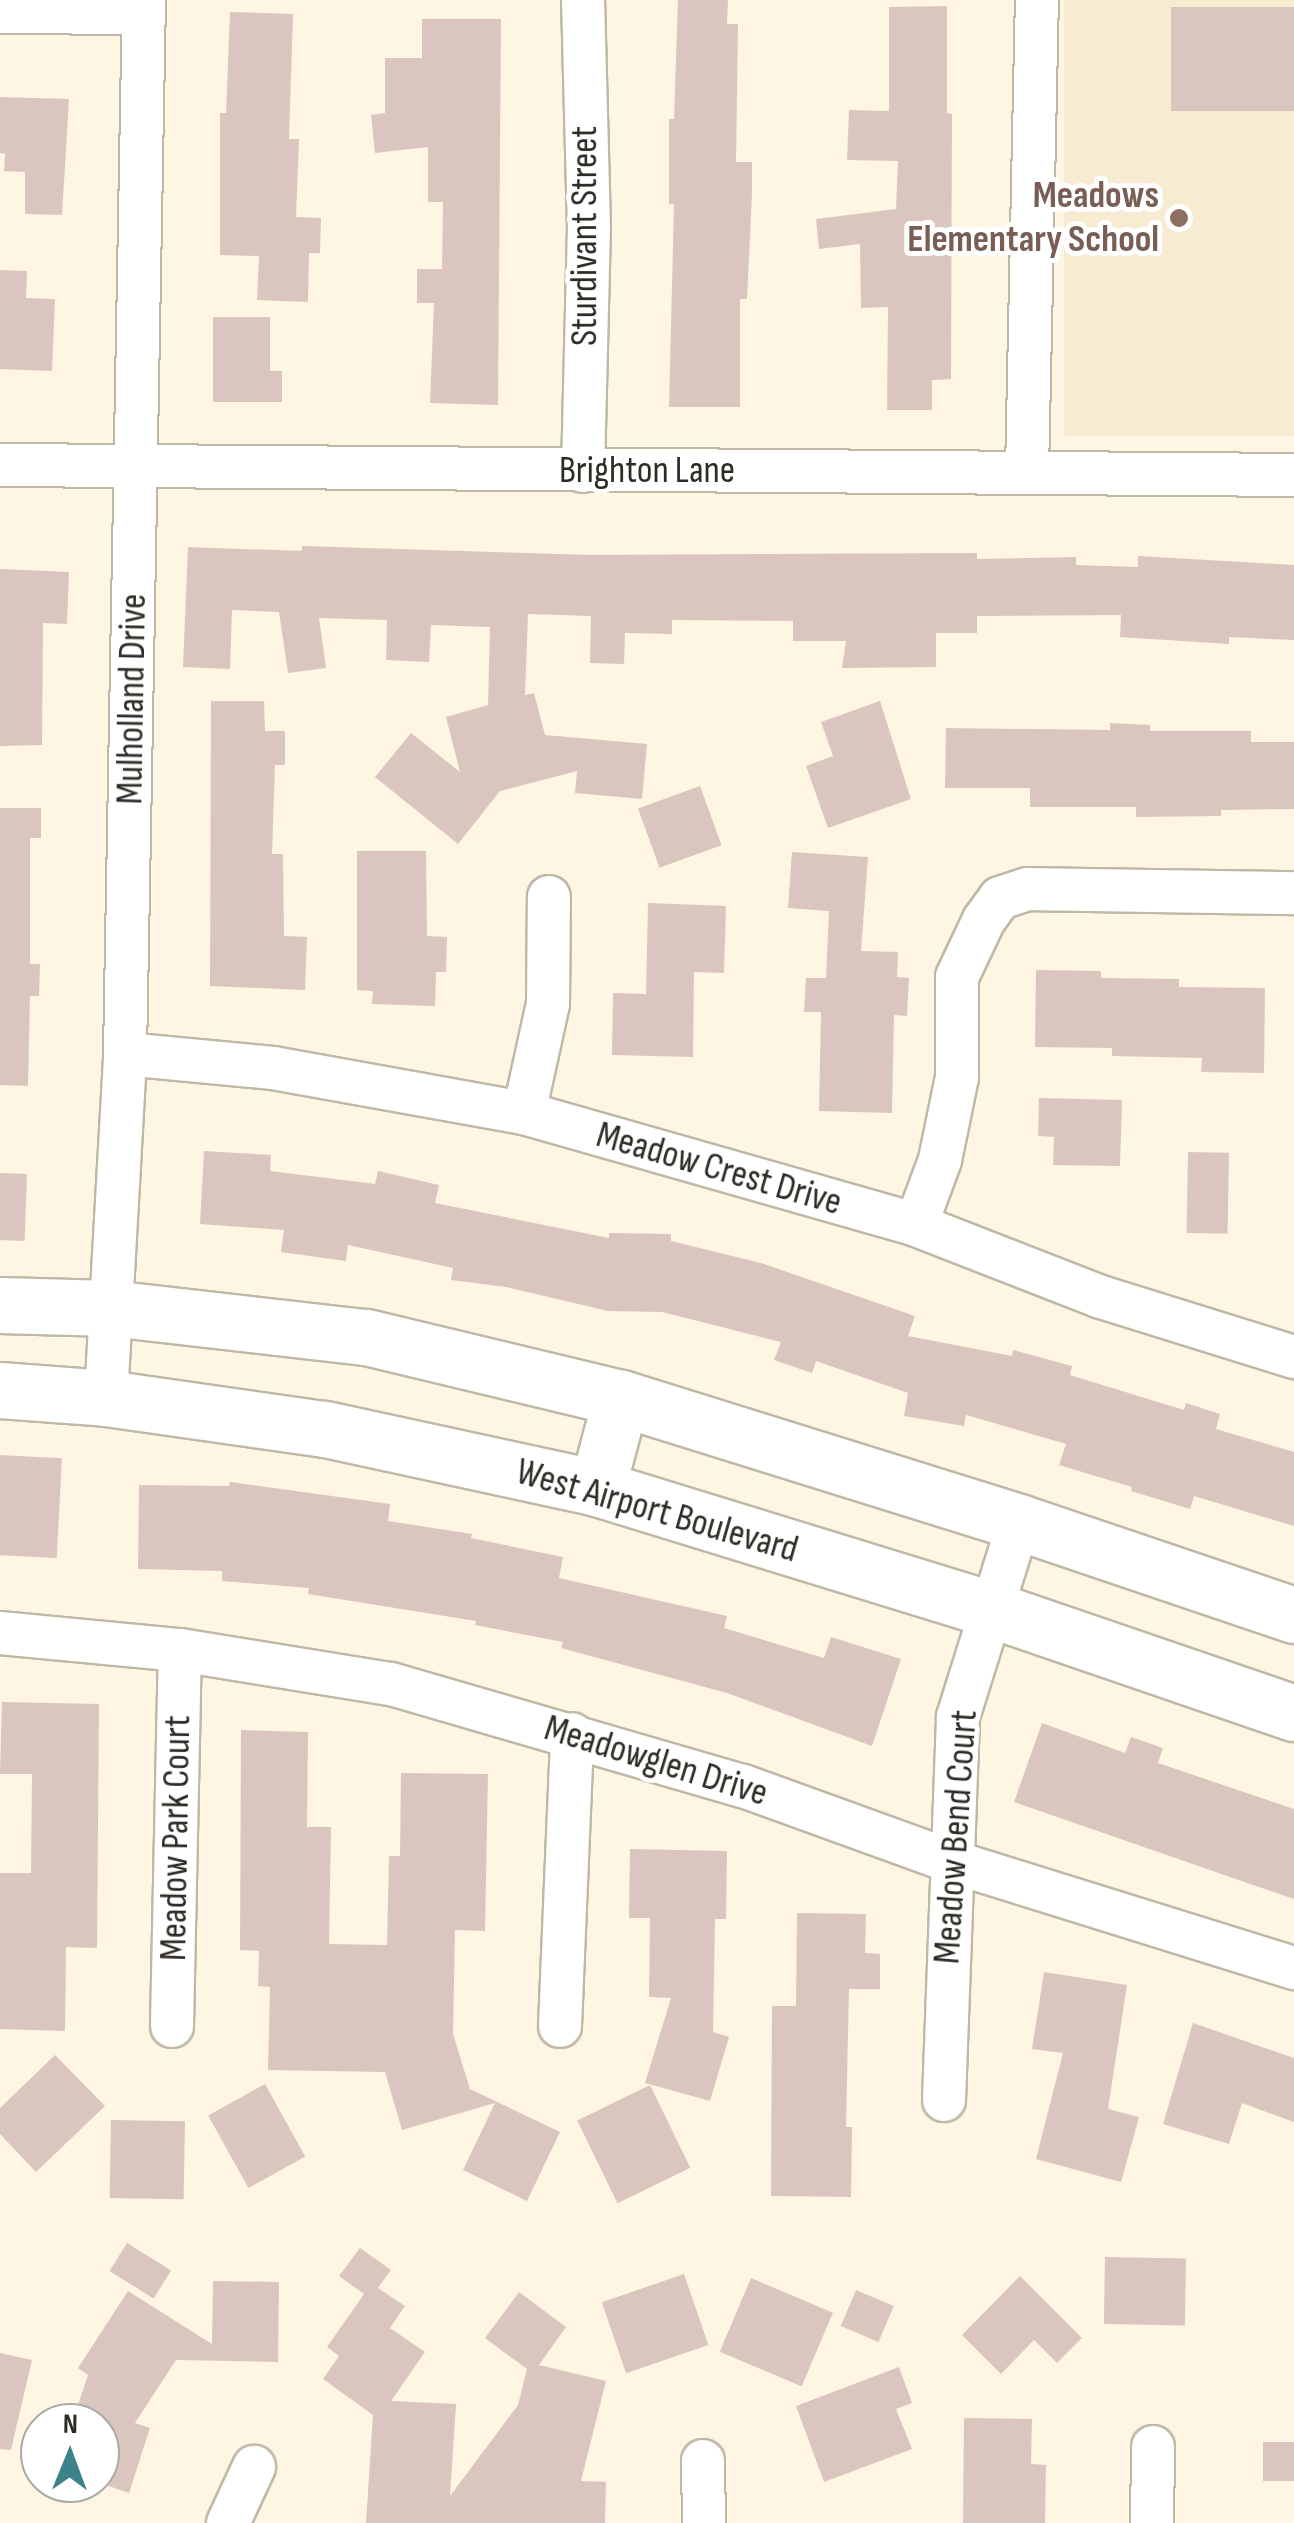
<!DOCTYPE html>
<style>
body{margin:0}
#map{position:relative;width:1294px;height:2523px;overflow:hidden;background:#fef5e3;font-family:"Sofia Sans Condensed",sans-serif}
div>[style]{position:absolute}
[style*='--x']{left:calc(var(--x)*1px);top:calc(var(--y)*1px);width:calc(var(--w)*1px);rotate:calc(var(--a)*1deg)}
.built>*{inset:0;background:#f7ebd2;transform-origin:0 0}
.building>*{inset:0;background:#dbc6bf;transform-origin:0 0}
.roads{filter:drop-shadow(2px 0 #c0b8a7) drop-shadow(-2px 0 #c0b8a7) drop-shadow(0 2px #c0b8a7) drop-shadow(0 -2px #c0b8a7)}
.minor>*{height:42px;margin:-21px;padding:0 21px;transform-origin:21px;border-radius:21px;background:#fff}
.major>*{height:55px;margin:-27.5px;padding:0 27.5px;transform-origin:27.5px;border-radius:27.5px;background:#fff}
.dots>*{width:28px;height:28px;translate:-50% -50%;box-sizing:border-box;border:5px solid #fff;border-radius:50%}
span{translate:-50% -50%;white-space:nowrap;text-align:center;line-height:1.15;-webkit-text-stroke:10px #fff;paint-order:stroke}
.education-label{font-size:38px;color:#785e54;font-weight:700}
.right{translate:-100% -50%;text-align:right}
.street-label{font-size:38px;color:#2e2a24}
.north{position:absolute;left:20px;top:2403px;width:100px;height:100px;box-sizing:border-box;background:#fff;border:2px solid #abaaa7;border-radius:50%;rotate:1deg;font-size:28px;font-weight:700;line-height:40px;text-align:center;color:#2e2a24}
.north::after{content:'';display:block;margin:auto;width:35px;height:45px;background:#3b8289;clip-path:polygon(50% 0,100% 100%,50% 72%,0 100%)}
</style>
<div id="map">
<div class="built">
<div style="left:1064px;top:0;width:230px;height:436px"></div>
</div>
<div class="building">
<div style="clip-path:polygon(678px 0,728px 0,727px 24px,738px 24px,736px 162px,752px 162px,752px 194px,747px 299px,740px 299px,740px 407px,669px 407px,674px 204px,669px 204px,669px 119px,674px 119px)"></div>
<div style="clip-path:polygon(947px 6px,947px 113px,952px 114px,951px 379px,932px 380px,932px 410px,887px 410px,888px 307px,861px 308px,860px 244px,819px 249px,816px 219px,896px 209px,898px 161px,847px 160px,849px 110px,889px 111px,889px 7px)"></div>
<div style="left:1294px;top:7px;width:104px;height:123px;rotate:90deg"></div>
<div style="clip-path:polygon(230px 12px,293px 14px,289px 139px,299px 139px,296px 217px,321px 218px,320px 253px,309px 253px,308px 302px,257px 300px,259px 256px,220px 255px,220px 113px,226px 113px)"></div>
<div style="clip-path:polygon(422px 19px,501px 19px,498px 405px,430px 403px,434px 303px,417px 303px,417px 269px,442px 269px,443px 202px,428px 202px,428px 147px,375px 153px,371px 115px,385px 113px,385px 58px,422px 58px)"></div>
<div style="clip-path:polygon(0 97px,69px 99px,62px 215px,25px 214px,25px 172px,4px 171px,5px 154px,0 153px)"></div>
<div style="clip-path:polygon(0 270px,27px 271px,26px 298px,55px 299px,52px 371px,0 369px)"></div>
<div style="clip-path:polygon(213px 317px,270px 317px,270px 371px,282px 371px,282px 402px,213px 402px)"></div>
<div style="clip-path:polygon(302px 546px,591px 555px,977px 553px,977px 559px,1076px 557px,1076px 565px,1138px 567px,1138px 556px,1294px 565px,1294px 640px,1229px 637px,1229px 644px,1120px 637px,1121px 615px,977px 616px,977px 633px,936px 633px,936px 667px,842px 668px,846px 641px,793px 641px,793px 621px,672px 620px,672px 634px,625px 633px,624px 664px,590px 663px,591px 616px,528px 614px,525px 695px,534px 693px,545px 735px,647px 744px,642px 799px,575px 793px,577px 771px,500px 791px,458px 844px,375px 777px,411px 733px,460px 772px,446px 717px,488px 705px,490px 627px,431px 625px,429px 662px,386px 660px,387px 620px,319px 618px,326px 668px,288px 673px,279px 612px,232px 610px,230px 669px,183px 667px,188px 547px,302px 551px)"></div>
<div style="clip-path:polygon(0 569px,69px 572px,67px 624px,43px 623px,42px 745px,0 746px)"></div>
<div style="clip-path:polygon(211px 701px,264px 701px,265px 731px,285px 731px,285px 765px,275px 765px,272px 854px,283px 854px,284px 936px,307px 937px,305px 990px,210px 986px)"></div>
<div style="clip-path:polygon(880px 701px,911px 799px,828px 828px,806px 766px,833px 756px,821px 722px)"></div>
<div style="clip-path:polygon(1110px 723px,1150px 725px,1150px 731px,1251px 731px,1251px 742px,1294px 742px,1294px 809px,1221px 810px,1221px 816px,1136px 817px,1136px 807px,1030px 807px,1030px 788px,945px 788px,946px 728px,1110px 730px)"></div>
<div style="left:700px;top:786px;width:63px;height:66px;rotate:70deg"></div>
<div style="clip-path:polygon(0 808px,41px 808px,41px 838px,30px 838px,30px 964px,40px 964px,39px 996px,30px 996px,28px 1086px,0 1085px)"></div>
<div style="clip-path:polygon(357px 851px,426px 851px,427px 936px,447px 937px,446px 972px,436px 972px,435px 1006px,372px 1004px,373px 991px,357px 990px)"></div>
<div style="clip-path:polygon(792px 852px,868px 857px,861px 951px,898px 952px,897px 977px,909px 978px,907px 1016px,894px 1015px,892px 1113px,819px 1111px,821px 1012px,804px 1012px,806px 978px,826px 978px,829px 911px,788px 908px)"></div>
<div style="clip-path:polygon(648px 903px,726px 906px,724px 973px,694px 972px,693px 1057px,612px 1055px,613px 993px,646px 994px)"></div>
<div style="clip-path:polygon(1036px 970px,1101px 971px,1101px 978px,1179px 979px,1179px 987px,1265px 988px,1264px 1073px,1201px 1072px,1202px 1058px,1112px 1056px,1112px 1048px,1035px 1047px)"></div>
<div style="clip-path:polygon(1039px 1098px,1122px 1100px,1120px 1166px,1053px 1165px,1054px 1137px,1038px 1136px)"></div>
<div style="clip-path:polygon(204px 1151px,271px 1155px,270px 1171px,375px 1184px,378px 1171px,439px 1185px,435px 1203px,609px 1238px,609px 1233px,671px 1234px,671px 1241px,761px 1263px,915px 1316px,908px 1336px,1012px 1356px,1013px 1350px,1072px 1366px,1070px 1375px,1184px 1410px,1186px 1403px,1220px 1414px,1216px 1429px,1294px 1452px,1294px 1526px,1194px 1496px,1190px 1509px,1131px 1491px,1132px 1487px,1059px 1465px,1066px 1444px,966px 1415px,964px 1426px,904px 1416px,908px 1393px,816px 1361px,812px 1373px,774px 1360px,781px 1342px,662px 1312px,608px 1311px,506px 1287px,451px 1280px,453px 1268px,348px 1245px,346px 1261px,281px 1252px,284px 1230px,200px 1224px)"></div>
<div style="left:1188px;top:1152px;width:41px;height:81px;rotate:1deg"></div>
<div style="left:0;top:1173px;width:27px;height:67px;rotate:2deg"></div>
<div style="left:0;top:1455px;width:62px;height:100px;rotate:3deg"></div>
<div style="clip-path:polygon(230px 1482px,390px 1504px,388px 1521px,472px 1534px,471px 1538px,563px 1557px,559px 1578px,727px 1616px,724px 1628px,824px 1658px,831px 1637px,901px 1659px,872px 1746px,727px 1693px,561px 1648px,563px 1642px,475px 1625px,476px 1621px,308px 1594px,309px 1588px,222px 1581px,222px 1571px,138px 1569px,139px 1485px,229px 1486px)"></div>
<div style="clip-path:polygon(2px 1702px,99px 1704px,97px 1948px,66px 1947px,65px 2031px,0 2029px,0 1873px,31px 1873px,32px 1774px,0 1774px)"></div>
<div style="clip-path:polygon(1042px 1723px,1125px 1753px,1131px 1737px,1163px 1748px,1158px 1763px,1294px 1809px,1294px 1899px,1014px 1802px)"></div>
<div style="clip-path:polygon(241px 1730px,308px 1732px,307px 1827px,331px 1827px,329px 1944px,387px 1945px,389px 1856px,400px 1856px,401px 1773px,488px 1774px,485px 1931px,455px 1930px,453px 2034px,470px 2089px,560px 2132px,527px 2201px,463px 2170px,495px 2103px,402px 2130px,385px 2072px,268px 2070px,270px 1987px,258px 1986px,259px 1951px,240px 1950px)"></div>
<div style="clip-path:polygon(630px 1849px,727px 1851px,726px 1919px,715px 1919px,713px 2032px,729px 2037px,710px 2101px,645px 2083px,671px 1998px,649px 1997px,650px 1918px,629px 1918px)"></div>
<div style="clip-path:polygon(797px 1913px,866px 1914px,865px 1953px,880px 1954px,880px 1989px,849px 1989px,846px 2127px,852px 2127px,851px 2197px,771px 2196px,772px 2006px,796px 2006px)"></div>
<div style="clip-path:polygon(1044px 1972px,1127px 1985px,1108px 2109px,1139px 2117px,1121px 2182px,1036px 2159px,1063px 2053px,1032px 2049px)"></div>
<div style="clip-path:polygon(1193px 2023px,1294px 2058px,1294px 2122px,1242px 2103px,1229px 2144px,1163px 2124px)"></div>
<div style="clip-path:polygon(55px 2055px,105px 2106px,36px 2172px,0 2134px,0 2108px)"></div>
<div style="left:265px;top:2084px;width:83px;height:65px;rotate:61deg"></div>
<div style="left:650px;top:2085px;width:92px;height:81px;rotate:64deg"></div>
<div style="left:111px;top:2120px;width:74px;height:78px;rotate:1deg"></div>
<div style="left:127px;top:2243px;width:52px;height:33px;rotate:32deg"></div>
<div style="clip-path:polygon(360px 2248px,391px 2270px,378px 2288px,405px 2306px,390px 2328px,425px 2352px,391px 2401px,456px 2404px,450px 2496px,518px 2405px,527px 2369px,485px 2338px,519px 2292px,566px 2327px,539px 2365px,606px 2381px,581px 2481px,606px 2482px,605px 2523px,366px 2523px,373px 2415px,323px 2379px,339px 2356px,327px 2347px,364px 2294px,339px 2276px)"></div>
<div style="left:1105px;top:2257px;width:81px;height:67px;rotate:1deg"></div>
<div style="left:684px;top:2274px;width:75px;height:87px;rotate:71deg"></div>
<div style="clip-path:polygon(1020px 2276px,1082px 2338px,1057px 2363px,1034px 2340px,1001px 2374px,962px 2335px)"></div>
<div style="left:751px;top:2278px;width:89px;height:80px;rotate:23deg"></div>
<div style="clip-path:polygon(213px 2281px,279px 2282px,278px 2362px,176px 2360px,135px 2423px,150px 2428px,129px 2493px,100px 2483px,100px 2423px,72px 2423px,88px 2375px,78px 2368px,128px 2291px,212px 2344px)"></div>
<div style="left:856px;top:2290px;width:41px;height:39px;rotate:23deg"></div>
<div style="clip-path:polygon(0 2353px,32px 2360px,11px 2450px,0 2449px)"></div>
<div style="clip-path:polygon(899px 2367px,912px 2403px,896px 2409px,912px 2449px,824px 2482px,796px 2406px)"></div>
<div style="clip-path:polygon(964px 2418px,1032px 2419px,1031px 2464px,1046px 2465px,1045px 2523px,963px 2523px)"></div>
<div style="left:1263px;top:2442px;width:31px;height:39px"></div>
</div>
<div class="roads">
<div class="minor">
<div style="--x:0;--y:12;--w:144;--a:0.4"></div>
<div style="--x:0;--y:465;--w:1294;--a:0.44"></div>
<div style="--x:583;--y:471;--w:243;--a:-88.6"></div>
<div style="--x:589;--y:228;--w:228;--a:-91.5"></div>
<div style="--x:1027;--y:472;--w:472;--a:-88.8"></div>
<div style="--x:125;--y:1054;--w:149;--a:5.4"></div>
<div style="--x:273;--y:1068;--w:255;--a:10.2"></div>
<div style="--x:524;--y:1113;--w:408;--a:15.9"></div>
<div style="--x:916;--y:1225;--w:199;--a:21.3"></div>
<div style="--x:1101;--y:1297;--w:202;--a:17.3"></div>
<div style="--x:524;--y:1113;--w:112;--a:-77.6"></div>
<div style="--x:548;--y:1004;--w:107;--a:-89.5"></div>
<div style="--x:916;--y:1225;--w:69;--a:-69.7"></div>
<div style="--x:940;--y:1160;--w:85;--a:-78.4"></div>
<div style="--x:957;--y:1077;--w:100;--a:-90"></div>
<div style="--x:957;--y:977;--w:63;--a:-64.7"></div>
<div style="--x:984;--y:920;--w:27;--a:-54"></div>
<div style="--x:1000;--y:898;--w:29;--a:-18"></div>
<div style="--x:1028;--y:889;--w:266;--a:0.9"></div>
<div style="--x:106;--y:1398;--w:345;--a:-86.8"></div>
<div style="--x:125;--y:1054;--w:1054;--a:-88.97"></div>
<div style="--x:0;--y:1633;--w:181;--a:5.4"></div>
<div style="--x:180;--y:1650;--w:214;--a:9.2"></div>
<div style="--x:391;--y:1684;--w:366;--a:16.2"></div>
<div style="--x:743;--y:1786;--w:220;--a:19.9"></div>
<div style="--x:950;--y:1861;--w:360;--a:17.3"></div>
<div style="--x:172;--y:2026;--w:376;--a:-88.8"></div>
<div style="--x:560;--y:2026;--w:292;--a:-87.6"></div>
<div style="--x:944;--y:2100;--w:383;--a:-87.9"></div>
<div style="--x:958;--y:1717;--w:204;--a:-72.6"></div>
<div style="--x:703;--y:2461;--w:62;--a:89.1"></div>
<div style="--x:228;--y:2523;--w:62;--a:-65.1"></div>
<div style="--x:1152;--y:2523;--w:76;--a:-89.2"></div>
</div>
<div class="major">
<div style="--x:0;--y:1305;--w:110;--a:1.6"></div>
<div style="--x:110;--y:1308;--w:258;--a:6.5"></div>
<div style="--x:366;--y:1337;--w:262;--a:13.5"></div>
<div style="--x:621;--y:1398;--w:417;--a:17.3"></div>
<div style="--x:1019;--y:1522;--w:290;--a:18.7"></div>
<div style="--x:0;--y:1390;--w:106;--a:4.3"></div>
<div style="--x:106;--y:1398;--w:221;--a:8.1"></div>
<div style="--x:325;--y:1429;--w:278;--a:12.2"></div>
<div style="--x:597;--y:1488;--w:411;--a:17.1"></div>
<div style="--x:990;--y:1609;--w:321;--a:18.9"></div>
<div style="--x:597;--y:1488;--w:93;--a:-75.1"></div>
</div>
</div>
<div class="dots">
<div style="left:1179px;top:218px;background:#8d6e63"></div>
</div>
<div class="education-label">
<span class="right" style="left:1159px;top:218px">Meadows<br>Elementary School</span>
</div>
<div class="street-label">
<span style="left:585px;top:236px;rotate:-90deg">Sturdivant Street</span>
<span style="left:647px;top:471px">Brighton Lane</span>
<span style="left:132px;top:699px;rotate:-89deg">Mulholland Drive</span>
<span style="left:719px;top:1169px;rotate:16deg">Meadow Crest Drive</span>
<span style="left:657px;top:1511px;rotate:16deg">West Airport Boulevard</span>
<span style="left:656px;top:1761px;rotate:17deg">Meadowglen Drive</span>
<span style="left:956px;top:1837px;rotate:-86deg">Meadow Bend Court</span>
<span style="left:176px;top:1838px;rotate:-89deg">Meadow Park Court</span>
</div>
<div class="north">N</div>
</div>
